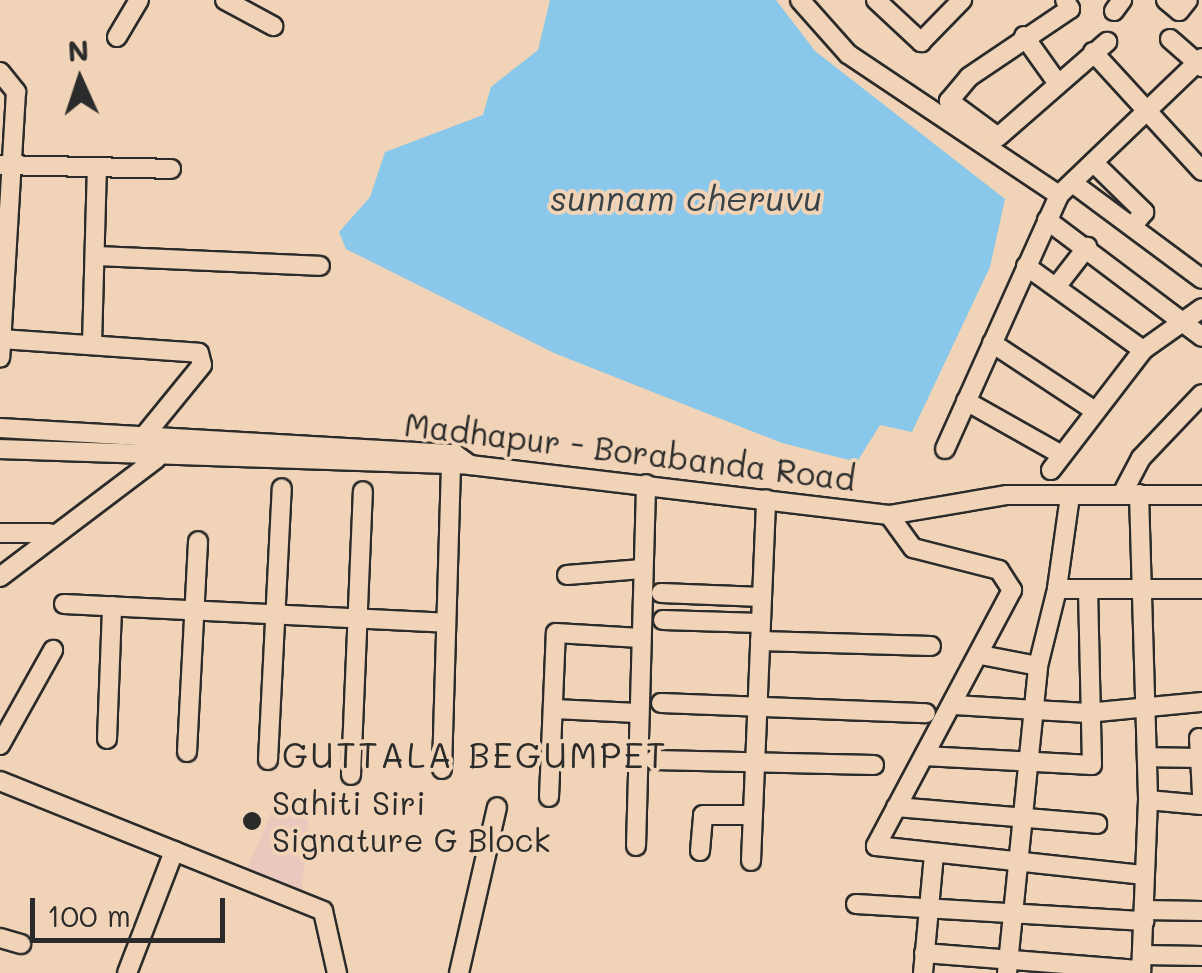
<!DOCTYPE html>
<style>
body{margin:0}
#map{position:relative;width:1202px;height:973px;overflow:hidden;background:#f1d3b7;font-family:Mali,sans-serif}
div>[style]{position:absolute}
[style*='--x']{left:calc(var(--x)*1px);top:calc(var(--y)*1px);width:calc(var(--w)*1px);rotate:calc(var(--a)*1deg)}
.built>*{inset:0;background:#ebc8be}
.water>*{inset:0;background:#89c8ea}
.roads{filter:drop-shadow(2px 0 #2b2b2b) drop-shadow(-2px 0 #2b2b2b) drop-shadow(0 2px #2b2b2b) drop-shadow(0 -2px #2b2b2b)}
.minor>*{height:18px;margin:-9px;padding:0 9px;transform-origin:9px;border-radius:9px;background:#f1d3b7}
.dots>*{width:28px;height:28px;translate:-50% -50%;box-sizing:border-box;border:5px solid #f1d3b7;border-radius:50%}
span{translate:-50% -50%;white-space:nowrap;text-align:center;line-height:1.15;-webkit-text-stroke:8px #f1d3b7;paint-order:stroke}
.street-label{font-size:32px;color:#2b2b2b}
.poi-label{font-size:32px;color:#2b2b2b}
.left{translate:0 -50%;text-align:left}
.water-label{font-size:35px;color:#394348;font-style:italic}
.neighbourhood-label{font-size:35px;color:#2b2b2b;letter-spacing:2.5px}
.north{position:absolute;left:30px;top:30px;width:100px;height:100px;-webkit-text-stroke:8px #f1d3b7;paint-order:stroke;rotate:357deg;font-size:28px;font-weight:700;line-height:40px;text-align:center;color:#2b2b2b}
.north::after{content:'';display:block;margin:auto;width:35px;height:45px;background:#2b2b2b;clip-path:polygon(50% 0,100% 100%,50% 72%,0 100%)}
.scale{position:absolute;left:30px;top:898px;width:195px;height:45px;box-sizing:border-box;border:5px solid #2b2b2b;border-top:0;padding-left:12px;font-size:30px;line-height:35px;white-space:nowrap;color:#2b2b2b;-webkit-text-stroke:8px #f1d3b7;paint-order:stroke}
</style>
<div id="map">
<div class="built">
<div style="clip-path:polygon(281px 790px,310px 802px,301px 898px,244px 876px)"></div>
</div>
<div class="water">
<div style="clip-path:polygon(550px 0,776px 0,815px 51px,1005px 199px,990px 267px,912px 432px,880px 425px,857px 462px,782px 443px,554px 353px,346px 249px,339px 232px,370px 197px,385px 152px,483px 115px,491px 87px,538px 50px)"></div>
</div>
<div class="roads">
<div class="minor">
<div style="--x:225;--y:0;--w:55;--a:28.4"></div>
<div style="--x:800;--y:0;--w:72;--a:48.4"></div>
<div style="--x:848;--y:54;--w:254;--a:33.8"></div>
<div style="--x:1059;--y:195;--w:198;--a:-43.8"></div>
<div style="--x:876;--y:0;--w:62;--a:43"></div>
<div style="--x:921;--y:42;--w:59;--a:-45.7"></div>
<div style="--x:1166;--y:0;--w:17;--a:40"></div>
<div style="--x:1179;--y:11;--w:14;--a:-51"></div>
<div style="--x:1114;--y:11;--w:14;--a:-54"></div>
<div style="--x:1024;--y:36;--w:55;--a:54.6"></div>
<div style="--x:117;--y:37;--w:43;--a:-59.3"></div>
<div style="--x:1170;--y:39;--w:43;--a:41.2"></div>
<div style="--x:1093;--y:52;--w:161;--a:47.5"></div>
<div style="--x:0;--y:72;--w:26;--a:51"></div>
<div style="--x:16;--y:92;--w:266;--a:93.4"></div>
<div style="--x:994;--y:134;--w:56;--a:-143.7"></div>
<div style="--x:949;--y:101;--w:31;--a:-50"></div>
<div style="--x:969;--y:77;--w:122;--a:-34"></div>
<div style="--x:1070;--y:9;--w:10;--a:-119"></div>
<div style="--x:998;--y:137;--w:145;--a:-41.1"></div>
<div style="--x:1095;--y:164;--w:69;--a:44.4"></div>
<div style="--x:1144;--y:212;--w:19;--a:129"></div>
<div style="--x:1;--y:165;--w:170;--a:1.3"></div>
<div style="--x:1074;--y:184;--w:159;--a:36.6"></div>
<div style="--x:1047;--y:220;--w:194;--a:37"></div>
<div style="--x:95;--y:256;--w:225;--a:2.5"></div>
<div style="--x:1026;--y:266;--w:144;--a:35.7"></div>
<div style="--x:1056;--y:287;--w:51;--a:-52.2"></div>
<div style="--x:1;--y:339;--w:198;--a:4"></div>
<div style="--x:199;--y:353;--w:12;--a:76"></div>
<div style="--x:202;--y:365;--w:90;--a:129.2"></div>
<div style="--x:992;--y:343;--w:123;--a:33.4"></div>
<div style="--x:92;--y:344;--w:176;--a:-88.4"></div>
<div style="--x:966;--y:401;--w:110;--a:29.4"></div>
<div style="--x:0;--y:428;--w:456;--a:3.3"></div>
<div style="--x:455;--y:454;--w:19;--a:36"></div>
<div style="--x:470;--y:465;--w:422;--a:6.8"></div>
<div style="--x:889;--y:515;--w:120;--a:-9.6"></div>
<div style="--x:1007;--y:495;--w:195;--a:0"></div>
<div style="--x:0;--y:449;--w:470;--a:1.9"></div>
<div style="--x:945;--y:449;--w:278;--a:-65.8"></div>
<div style="--x:1051;--y:470;--w:151;--a:-52.5"></div>
<div style="--x:1143;--y:350;--w:72;--a:-35.4"></div>
<div style="--x:1122;--y:494;--w:41;--a:-62.2"></div>
<div style="--x:1141;--y:458;--w:88;--a:-46.4"></div>
<div style="--x:1139;--y:494;--w:306;--a:88.3"></div>
<div style="--x:1148;--y:800;--w:173;--a:92.3"></div>
<div style="--x:1070;--y:496;--w:94;--a:98"></div>
<div style="--x:1057;--y:589;--w:145;--a:0"></div>
<div style="--x:889;--y:515;--w:41;--a:54"></div>
<div style="--x:913;--y:548;--w:89;--a:14.3"></div>
<div style="--x:999;--y:570;--w:24;--a:57"></div>
<div style="--x:1012;--y:590;--w:290;--a:118"></div>
<div style="--x:876;--y:846;--w:270;--a:6.2"></div>
<div style="--x:0;--y:533;--w:49;--a:0"></div>
<div style="--x:567;--y:575;--w:75;--a:-4.6"></div>
<div style="--x:0;--y:577;--w:196;--a:-37.1"></div>
<div style="--x:661;--y:593;--w:101;--a:2.3"></div>
<div style="--x:64;--y:604;--w:382;--a:2.8"></div>
<div style="--x:663;--y:620;--w:97;--a:1.8"></div>
<div style="--x:760;--y:641;--w:171;--a:1.7"></div>
<div style="--x:981;--y:655;--w:58;--a:10.9"></div>
<div style="--x:661;--y:703;--w:265;--a:2.2"></div>
<div style="--x:955;--y:705;--w:132;--a:3.5"></div>
<div style="--x:1087;--y:713;--w:116;--a:-5.5"></div>
<div style="--x:554;--y:709;--w:83;--a:2.8"></div>
<div style="--x:1199;--y:738;--w:56;--a:86.9"></div>
<div style="--x:107;--y:739;--w:133;--a:-87.8"></div>
<div style="--x:0;--y:745;--w:109;--a:-60.8"></div>
<div style="--x:187;--y:752;--w:211;--a:-87"></div>
<div style="--x:924;--y:756;--w:168;--a:3.1"></div>
<div style="--x:1092;--y:765;--w:173;--a:-91.3"></div>
<div style="--x:1147;--y:757;--w:53;--a:1.1"></div>
<div style="--x:268;--y:760;--w:272;--a:-87.1"></div>
<div style="--x:654;--y:760;--w:220;--a:1.3"></div>
<div style="--x:442;--y:769;--w:298;--a:-88.3"></div>
<div style="--x:351;--y:775;--w:284;--a:-87.6"></div>
<div style="--x:0;--y:781;--w:348;--a:21.9"></div>
<div style="--x:323;--y:911;--w:64;--a:77.3"></div>
<div style="--x:549;--y:797;--w:164;--a:-87.6"></div>
<div style="--x:556;--y:633;--w:84;--a:3.4"></div>
<div style="--x:1148;--y:800;--w:54;--a:5.3"></div>
<div style="--x:896;--y:807;--w:202;--a:4.8"></div>
<div style="--x:636;--y:846;--w:362;--a:-88.4"></div>
<div style="--x:700;--y:851;--w:36;--a:-85"></div>
<div style="--x:703;--y:815;--w:50;--a:0"></div>
<div style="--x:751;--y:861;--w:362;--a:-87.6"></div>
<div style="--x:856;--y:904;--w:289;--a:3.4"></div>
<div style="--x:1144;--y:910;--w:58;--a:1"></div>
<div style="--x:0;--y:938;--w:22;--a:16"></div>
<div style="--x:924;--y:953;--w:218;--a:4.5"></div>
<div style="--x:1142;--y:955;--w:60;--a:1"></div>
<div style="--x:127;--y:973;--w:131;--a:-68.9"></div>
<div style="--x:459;--y:973;--w:170;--a:-77.1"></div>
<div style="--x:923;--y:973;--w:119;--a:-84.7"></div>
<div style="--x:1007;--y:973;--w:309;--a:-84.2"></div>
<div style="--x:1038;--y:666;--w:79;--a:-76.1"></div>
</div>
</div>
<div class="dots">
<div style="left:252px;top:821px;background:#2b2b2b"></div>
</div>
<div class="street-label">
<span style="left:630px;top:451px;rotate:7deg">Madhapur - Borabanda Road</span>
</div>
<div class="poi-label">
<span class="left" style="left:272px;top:821px">Sahiti Siri<br>Signature G Block</span>
</div>
<div class="water-label">
<span style="left:686px;top:197px">sunnam cheruvu</span>
</div>
<div class="neighbourhood-label">
<span style="left:475px;top:754px">GUTTALA BEGUMPET</span>
</div>
<div class="north">N</div>
<div class="scale">100 m</div>
</div>
